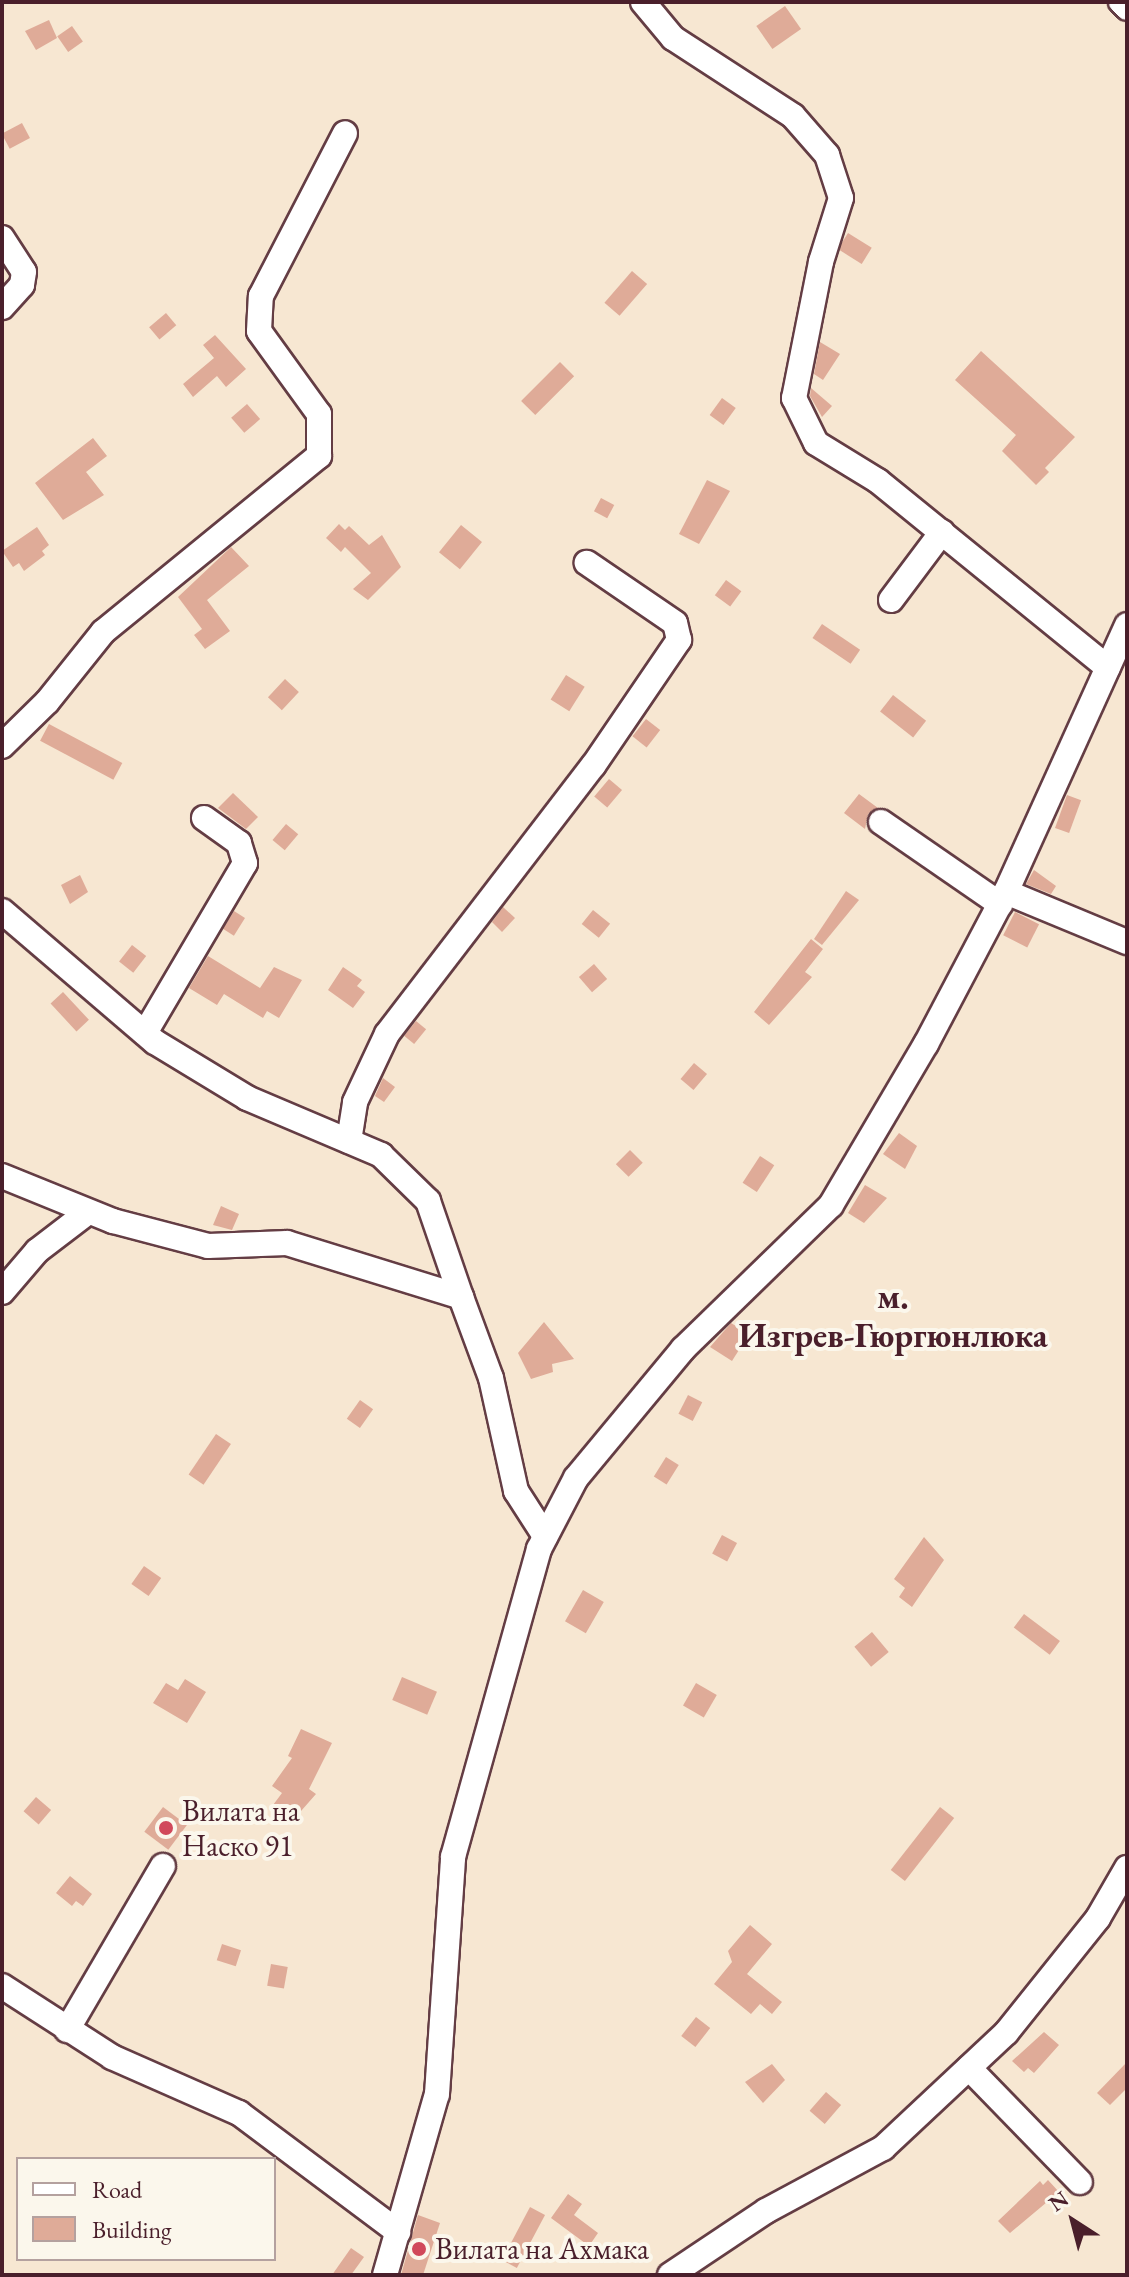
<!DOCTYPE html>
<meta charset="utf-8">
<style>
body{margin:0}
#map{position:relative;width:1129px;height:2277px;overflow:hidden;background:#f7e7d2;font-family:"EB Garamond",serif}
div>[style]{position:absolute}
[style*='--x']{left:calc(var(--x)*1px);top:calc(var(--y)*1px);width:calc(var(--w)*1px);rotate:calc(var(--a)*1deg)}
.building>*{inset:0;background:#dfab98;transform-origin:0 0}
.roads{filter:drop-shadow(2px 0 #643d44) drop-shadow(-2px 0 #643d44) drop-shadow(0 2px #643d44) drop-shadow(0 -2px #643d44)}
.street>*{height:24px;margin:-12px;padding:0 12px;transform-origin:12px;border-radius:12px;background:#fff}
.dots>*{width:22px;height:22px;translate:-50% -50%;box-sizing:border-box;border:4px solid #fbf7ec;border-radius:50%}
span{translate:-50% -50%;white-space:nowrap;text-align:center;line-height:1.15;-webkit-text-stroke:8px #fbf7ec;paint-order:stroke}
.poi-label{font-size:30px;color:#4a1f2b}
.left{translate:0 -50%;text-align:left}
.quarter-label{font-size:34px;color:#4a1f2b;font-weight:700}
.frame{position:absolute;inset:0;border:4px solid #4a1f2b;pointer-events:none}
.legend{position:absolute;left:16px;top:2157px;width:260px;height:104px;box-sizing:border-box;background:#fbf7ec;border:2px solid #b4a19f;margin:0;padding:10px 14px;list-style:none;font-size:24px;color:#4a1f2b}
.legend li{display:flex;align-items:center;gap:16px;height:40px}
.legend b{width:40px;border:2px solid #b4a19f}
.north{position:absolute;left:1033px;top:2181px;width:80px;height:80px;-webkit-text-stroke:6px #fbf7ec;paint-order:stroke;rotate:324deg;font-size:22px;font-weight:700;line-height:32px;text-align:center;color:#4a1f2b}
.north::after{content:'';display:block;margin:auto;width:28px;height:36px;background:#4a1f2b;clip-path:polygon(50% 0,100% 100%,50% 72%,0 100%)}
</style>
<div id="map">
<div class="building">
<div style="left:785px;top:6px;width:28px;height:35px;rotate:55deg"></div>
<div style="clip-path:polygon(49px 20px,57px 38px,36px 50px,25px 31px)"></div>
<div style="left:72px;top:26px;width:19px;height:18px;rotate:55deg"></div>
<div style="left:22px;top:123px;width:17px;height:23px;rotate:62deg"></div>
<div style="left:848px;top:233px;width:28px;height:19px;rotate:32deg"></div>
<div style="left:632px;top:271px;width:20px;height:42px;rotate:41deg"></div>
<div style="left:166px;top:313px;width:16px;height:22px;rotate:50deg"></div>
<div style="clip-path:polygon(215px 335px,246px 369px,226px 387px,217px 376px,193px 397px,183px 384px,214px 358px,203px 345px)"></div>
<div style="clip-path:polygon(820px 342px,840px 354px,823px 380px,814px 374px)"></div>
<div style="clip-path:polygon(981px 351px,1075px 437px,1045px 468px,1049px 472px,1036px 485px,1002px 451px,1016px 435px,955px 380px)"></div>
<div style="left:560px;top:362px;width:20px;height:55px;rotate:45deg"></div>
<div style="clip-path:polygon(811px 388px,832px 406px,822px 417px,810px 396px)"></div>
<div style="left:722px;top:398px;width:17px;height:21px;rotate:36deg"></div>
<div style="left:247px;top:404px;width:20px;height:21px;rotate:49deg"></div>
<div style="clip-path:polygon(93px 438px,107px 456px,86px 472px,104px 495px,63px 520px,35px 483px)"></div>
<div style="clip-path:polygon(707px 480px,730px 491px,699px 544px,679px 534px)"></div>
<div style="left:601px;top:498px;width:15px;height:15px;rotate:28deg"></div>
<div style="clip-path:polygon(339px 524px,345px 530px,349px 526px,369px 545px,382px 535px,401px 567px,368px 600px,353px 589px,371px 573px,345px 547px,341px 552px,326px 538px)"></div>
<div style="left:461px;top:525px;width:27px;height:35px;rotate:39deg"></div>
<div style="clip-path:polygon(37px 527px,49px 545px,42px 551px,45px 555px,24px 571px,19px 563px,13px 567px,2px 551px)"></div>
<div style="clip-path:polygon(231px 547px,249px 566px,207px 600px,230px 631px,205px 649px,194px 635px,202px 629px,178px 597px)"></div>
<div style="left:726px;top:580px;width:19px;height:19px;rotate:36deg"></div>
<div style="left:822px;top:624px;width:46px;height:17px;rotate:34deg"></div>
<div style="left:566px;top:675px;width:22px;height:29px;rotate:32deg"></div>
<div style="left:285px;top:679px;width:19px;height:25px;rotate:43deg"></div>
<div style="left:893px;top:695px;width:42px;height:21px;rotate:38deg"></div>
<div style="left:646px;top:719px;width:18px;height:22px;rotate:38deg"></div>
<div style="left:49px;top:724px;width:83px;height:19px;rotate:28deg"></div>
<div style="left:609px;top:779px;width:17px;height:23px;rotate:40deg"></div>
<div style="clip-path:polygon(233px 793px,258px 817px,246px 829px,218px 808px)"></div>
<div style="clip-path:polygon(859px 794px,878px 808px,868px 814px,865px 829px,844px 813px)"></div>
<div style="left:1067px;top:795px;width:15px;height:35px;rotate:20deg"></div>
<div style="left:286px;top:824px;width:16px;height:21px;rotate:40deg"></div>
<div style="clip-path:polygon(1034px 870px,1056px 886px,1051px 894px,1026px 884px)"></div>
<div style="clip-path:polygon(80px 875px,88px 892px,70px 904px,61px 885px)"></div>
<div style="clip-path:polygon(846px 891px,859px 900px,822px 945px,814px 939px)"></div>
<div style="clip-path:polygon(503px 907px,515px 918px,502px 932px,492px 922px)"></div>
<div style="left:593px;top:910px;width:22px;height:18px;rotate:39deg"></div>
<div style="left:234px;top:911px;width:13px;height:21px;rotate:32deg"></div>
<div style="left:1015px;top:912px;width:27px;height:26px;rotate:27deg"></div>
<div style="clip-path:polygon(811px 939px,823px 949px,805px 972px,812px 977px,769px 1025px,754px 1012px)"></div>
<div style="left:132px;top:945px;width:18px;height:21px;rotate:38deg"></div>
<div style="clip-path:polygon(208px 956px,260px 988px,274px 967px,302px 980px,279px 1018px,267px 1011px,263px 1018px,224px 994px,217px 1005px,189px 988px)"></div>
<div style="left:594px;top:964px;width:20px;height:20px;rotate:49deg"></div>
<div style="clip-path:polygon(343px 967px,362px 980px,357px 986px,365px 992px,353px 1008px,328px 990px)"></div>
<div style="left:63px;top:992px;width:38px;height:17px;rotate:47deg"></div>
<div style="left:416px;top:1021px;width:13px;height:19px;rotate:39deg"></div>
<div style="left:694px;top:1063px;width:17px;height:21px;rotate:40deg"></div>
<div style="clip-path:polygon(383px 1078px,395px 1087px,384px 1102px,375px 1096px)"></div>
<div style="clip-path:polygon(899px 1133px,917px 1146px,905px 1169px,883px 1154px)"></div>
<div style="left:630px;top:1150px;width:18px;height:20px;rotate:45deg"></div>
<div style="left:760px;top:1156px;width:17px;height:32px;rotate:33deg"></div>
<div style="clip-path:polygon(865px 1185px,887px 1198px,864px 1223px,848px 1213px)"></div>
<div style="clip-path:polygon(221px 1206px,239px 1214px,232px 1230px,213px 1225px)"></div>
<div style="clip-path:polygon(544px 1322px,574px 1359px,552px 1364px,553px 1372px,531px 1379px,518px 1353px)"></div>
<div style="clip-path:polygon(731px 1323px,749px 1334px,732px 1361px,710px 1347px)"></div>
<div style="left:688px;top:1395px;width:16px;height:21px;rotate:27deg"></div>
<div style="left:360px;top:1400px;width:16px;height:23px;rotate:35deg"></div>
<div style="left:216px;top:1434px;width:18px;height:49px;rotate:34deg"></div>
<div style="left:666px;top:1457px;width:15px;height:23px;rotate:32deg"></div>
<div style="left:722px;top:1535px;width:17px;height:21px;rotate:28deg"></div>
<div style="clip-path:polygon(924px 1537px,944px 1560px,912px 1607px,899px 1597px,905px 1588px,894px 1579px)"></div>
<div style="left:144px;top:1566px;width:21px;height:22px;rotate:35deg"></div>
<div style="left:583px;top:1590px;width:24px;height:36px;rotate:30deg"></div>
<div style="left:1024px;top:1614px;width:45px;height:17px;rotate:37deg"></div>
<div style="left:872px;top:1632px;width:26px;height:23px;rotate:50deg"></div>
<div style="left:402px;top:1677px;width:38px;height:25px;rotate:23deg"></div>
<div style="clip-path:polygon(185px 1679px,206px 1692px,187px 1723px,153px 1703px,166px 1683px,178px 1690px)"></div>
<div style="left:696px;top:1683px;width:24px;height:26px;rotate:30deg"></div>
<div style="clip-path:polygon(301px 1729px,332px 1743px,309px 1789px,316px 1794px,294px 1819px,273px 1805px,282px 1793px,272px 1786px,292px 1758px,288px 1756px)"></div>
<div style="left:36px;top:1797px;width:20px;height:19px;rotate:41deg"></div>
<div style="left:163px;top:1807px;width:30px;height:31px;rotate:37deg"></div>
<div style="left:940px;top:1807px;width:18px;height:80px;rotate:38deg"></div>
<div style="clip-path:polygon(70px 1876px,92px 1894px,83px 1906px,76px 1901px,72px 1906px,56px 1893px)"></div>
<div style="clip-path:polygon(750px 1925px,772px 1944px,747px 1974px,782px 2002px,772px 2014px,760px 2004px,751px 2014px,714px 1984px,732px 1962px,728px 1951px)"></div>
<div style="left:222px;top:1944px;width:20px;height:17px;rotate:18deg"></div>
<div style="left:271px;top:1964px;width:17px;height:22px;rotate:10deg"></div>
<div style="left:696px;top:2017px;width:18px;height:24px;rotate:38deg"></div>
<div style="clip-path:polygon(1044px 2032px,1059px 2045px,1034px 2073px,1028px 2068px,1024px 2072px,1012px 2061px)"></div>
<div style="clip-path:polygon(1127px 2062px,1127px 2088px,1110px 2105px,1097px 2093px)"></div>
<div style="clip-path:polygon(772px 2064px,785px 2080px,763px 2103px,745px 2082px)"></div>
<div style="left:826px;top:2092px;width:20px;height:25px;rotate:41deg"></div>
<div style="clip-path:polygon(1048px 2180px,1059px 2192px,1010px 2233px,998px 2221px,1040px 2181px,1043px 2185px)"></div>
<div style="clip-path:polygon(568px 2194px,582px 2204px,574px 2215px,598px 2233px,589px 2246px,551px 2218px)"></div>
<div style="left:530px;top:2207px;width:17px;height:60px;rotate:28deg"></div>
<div style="clip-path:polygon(418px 2215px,440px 2223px,423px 2275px,401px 2275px)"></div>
<div style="clip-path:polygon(351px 2248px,364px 2257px,351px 2275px,332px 2275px)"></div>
</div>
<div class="roads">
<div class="street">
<div style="--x:643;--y:2;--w:47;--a:50.2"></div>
<div style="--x:673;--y:38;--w:143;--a:33"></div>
<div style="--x:793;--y:116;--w:52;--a:48.9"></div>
<div style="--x:827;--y:155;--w:45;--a:72"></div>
<div style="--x:841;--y:198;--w:67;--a:107.4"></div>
<div style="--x:821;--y:262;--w:139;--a:101.2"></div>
<div style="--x:794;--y:398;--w:50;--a:63.9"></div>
<div style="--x:816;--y:443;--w:73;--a:31.5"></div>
<div style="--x:878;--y:481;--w:296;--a:39.1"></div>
<div style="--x:1121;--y:2;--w:8;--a:45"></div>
<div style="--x:2;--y:238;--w:40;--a:57.1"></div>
<div style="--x:24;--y:272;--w:13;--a:99"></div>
<div style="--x:22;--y:285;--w:30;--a:132"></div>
<div style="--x:891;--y:600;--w:85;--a:-53.1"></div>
<div style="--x:2;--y:746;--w:63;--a:-44.4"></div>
<div style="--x:47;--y:702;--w:90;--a:-51.3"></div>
<div style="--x:103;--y:632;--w:279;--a:-39.2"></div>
<div style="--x:319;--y:456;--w:42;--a:-90"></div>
<div style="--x:319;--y:414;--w:102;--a:-125.9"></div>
<div style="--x:259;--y:331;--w:35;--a:-87"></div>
<div style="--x:261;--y:296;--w:183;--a:-62.7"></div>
<div style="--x:881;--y:822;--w:145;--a:34.6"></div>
<div style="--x:1006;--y:892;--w:131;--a:22.5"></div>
<div style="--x:2;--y:911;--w:201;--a:40.6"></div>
<div style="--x:155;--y:1042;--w:108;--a:31.3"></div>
<div style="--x:247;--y:1098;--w:146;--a:23"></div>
<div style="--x:381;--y:1155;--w:66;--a:44.4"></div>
<div style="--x:428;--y:1201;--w:102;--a:71"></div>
<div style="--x:145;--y:1033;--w:197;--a:-59.5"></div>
<div style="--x:245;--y:863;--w:21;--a:-107"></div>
<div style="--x:239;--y:843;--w:43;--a:-144.5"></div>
<div style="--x:349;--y:1141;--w:39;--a:-81"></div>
<div style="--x:355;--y:1102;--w:75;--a:-64.8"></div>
<div style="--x:387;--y:1034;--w:338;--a:-52.5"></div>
<div style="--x:593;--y:766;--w:153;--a:-55.7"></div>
<div style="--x:679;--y:640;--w:17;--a:-103"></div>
<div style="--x:675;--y:623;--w:107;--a:-145.7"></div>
<div style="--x:2;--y:1176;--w:120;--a:22.1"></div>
<div style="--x:113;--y:1221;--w:98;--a:14.7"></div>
<div style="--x:208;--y:1246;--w:79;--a:-2.2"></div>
<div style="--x:287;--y:1243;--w:182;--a:17.2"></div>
<div style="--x:461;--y:1297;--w:86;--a:69.7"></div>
<div style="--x:491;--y:1378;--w:116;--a:77.5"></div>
<div style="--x:516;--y:1491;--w:54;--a:57.2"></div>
<div style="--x:2;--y:1292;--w:54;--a:-49.5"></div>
<div style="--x:37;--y:1251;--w:64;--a:-37.4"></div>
<div style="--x:2;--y:1986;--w:131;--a:32.8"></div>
<div style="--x:112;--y:2057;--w:139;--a:23.8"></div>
<div style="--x:239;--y:2113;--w:199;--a:36.8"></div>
<div style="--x:67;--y:2030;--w:190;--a:-59.7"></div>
<div style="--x:969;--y:2068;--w:159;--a:45.8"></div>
<div style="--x:385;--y:2275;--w:188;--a:-74"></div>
<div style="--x:437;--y:2094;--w:238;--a:-86.1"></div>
<div style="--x:453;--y:1857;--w:320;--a:-74.4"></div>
<div style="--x:539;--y:1549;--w:80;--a:-62.5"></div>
<div style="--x:576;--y:1478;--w:168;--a:-50.3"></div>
<div style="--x:683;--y:1349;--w:206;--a:-44.2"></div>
<div style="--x:831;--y:1205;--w:187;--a:-59.5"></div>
<div style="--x:926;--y:1044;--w:172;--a:-62.2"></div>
<div style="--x:1006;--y:892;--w:293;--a:-65.6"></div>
<div style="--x:670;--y:2275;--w:115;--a:-33.7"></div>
<div style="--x:766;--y:2211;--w:133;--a:-28.3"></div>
<div style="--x:883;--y:2148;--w:168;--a:-43.1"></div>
<div style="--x:1006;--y:2033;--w:147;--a:-51.3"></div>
<div style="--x:1098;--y:1918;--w:58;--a:-59.9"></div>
</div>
</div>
<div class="dots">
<div style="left:166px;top:1828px;background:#d1495b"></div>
<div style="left:419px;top:2249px;background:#d1495b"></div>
</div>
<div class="poi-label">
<span class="left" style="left:182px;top:1828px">Вилата на<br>Наско 91</span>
<span class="left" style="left:435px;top:2249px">Вилата на Ахмака</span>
</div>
<div class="quarter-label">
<span style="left:893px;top:1316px">м.<br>Изгрев-Гюргюнлюка</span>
</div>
<div class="frame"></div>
<ul class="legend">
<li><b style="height:10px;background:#fff"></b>Road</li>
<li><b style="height:22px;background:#dfab98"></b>Building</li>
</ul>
<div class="north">N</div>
</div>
